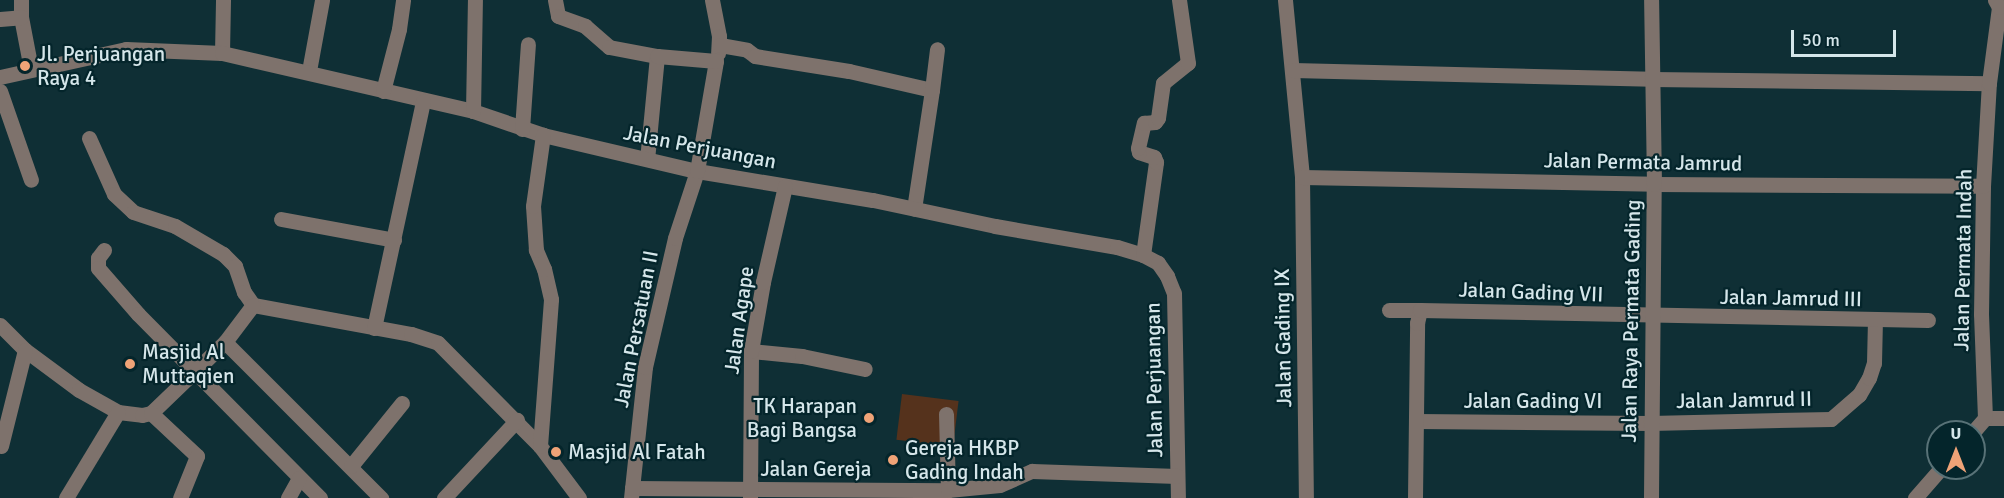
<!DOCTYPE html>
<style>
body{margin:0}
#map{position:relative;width:2004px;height:498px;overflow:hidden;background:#0f2f35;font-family:Signika,sans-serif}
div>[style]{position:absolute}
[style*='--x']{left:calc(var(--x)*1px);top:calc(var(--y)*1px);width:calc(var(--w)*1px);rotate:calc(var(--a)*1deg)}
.green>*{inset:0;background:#55321c;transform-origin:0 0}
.minor>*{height:15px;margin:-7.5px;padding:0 7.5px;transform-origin:7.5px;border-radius:7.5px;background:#7e726c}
.dots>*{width:16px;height:16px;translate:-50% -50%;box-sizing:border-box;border:3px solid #04252b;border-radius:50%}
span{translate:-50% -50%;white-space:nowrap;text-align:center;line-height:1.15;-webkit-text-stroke:4.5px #04252b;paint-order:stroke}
.poi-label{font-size:21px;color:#d5e6ea}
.left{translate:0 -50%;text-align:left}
.right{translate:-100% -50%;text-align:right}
.street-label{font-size:21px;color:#d5e6ea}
.north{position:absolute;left:1926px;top:420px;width:60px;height:60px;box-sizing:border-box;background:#04252b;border:2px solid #587277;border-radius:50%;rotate:0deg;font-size:16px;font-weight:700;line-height:24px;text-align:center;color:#d5e6ea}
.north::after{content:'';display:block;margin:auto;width:21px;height:27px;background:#efa377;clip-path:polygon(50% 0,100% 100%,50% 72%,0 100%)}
.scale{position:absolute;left:1791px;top:30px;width:105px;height:27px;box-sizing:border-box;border:3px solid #d5e6ea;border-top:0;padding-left:8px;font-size:18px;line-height:21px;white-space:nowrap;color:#d5e6ea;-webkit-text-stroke:4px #04252b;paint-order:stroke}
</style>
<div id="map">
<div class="green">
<div style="left:902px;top:394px;width:57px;height:46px;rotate:7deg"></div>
</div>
<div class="minor">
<div style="--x:21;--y:0;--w:17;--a:90"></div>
<div style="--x:21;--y:17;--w:53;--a:79.1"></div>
<div style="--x:555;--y:0;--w:16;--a:79"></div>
<div style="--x:558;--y:16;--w:29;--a:20"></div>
<div style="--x:585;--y:26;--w:32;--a:41"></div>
<div style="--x:609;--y:47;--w:49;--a:10.6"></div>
<div style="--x:657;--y:56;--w:103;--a:95.5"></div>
<div style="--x:712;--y:0;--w:37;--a:79"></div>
<div style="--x:719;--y:36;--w:17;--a:93"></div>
<div style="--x:1285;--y:0;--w:178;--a:84.5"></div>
<div style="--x:1302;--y:177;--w:321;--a:89.3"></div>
<div style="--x:0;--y:19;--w:21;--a:-5"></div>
<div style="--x:720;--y:45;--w:27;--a:10"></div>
<div style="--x:747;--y:50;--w:10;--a:37"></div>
<div style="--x:755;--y:56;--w:95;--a:9.1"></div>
<div style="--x:849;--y:71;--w:85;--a:12.9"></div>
<div style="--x:932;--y:90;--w:120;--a:98.6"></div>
<div style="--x:222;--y:53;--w:53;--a:-88.9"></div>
<div style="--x:1293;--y:70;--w:358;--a:1.4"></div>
<div style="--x:1651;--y:79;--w:338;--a:0.7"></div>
<div style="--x:309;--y:71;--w:72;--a:-79.6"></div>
<div style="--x:0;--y:77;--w:129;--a:-12.5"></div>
<div style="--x:126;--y:49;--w:96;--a:2.4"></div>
<div style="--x:222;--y:53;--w:258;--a:13"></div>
<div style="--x:473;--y:111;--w:74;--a:18.9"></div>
<div style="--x:543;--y:135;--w:158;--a:13.2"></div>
<div style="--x:697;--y:171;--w:178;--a:9.4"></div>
<div style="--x:873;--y:200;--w:125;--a:12"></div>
<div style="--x:995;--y:226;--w:124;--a:9.8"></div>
<div style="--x:1117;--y:247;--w:27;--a:17"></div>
<div style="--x:1143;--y:255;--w:17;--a:28"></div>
<div style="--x:1158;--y:263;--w:16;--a:55"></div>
<div style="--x:1167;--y:276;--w:18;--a:68"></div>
<div style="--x:1174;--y:293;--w:205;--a:88.9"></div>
<div style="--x:932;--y:90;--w:41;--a:-83"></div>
<div style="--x:0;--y:91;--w:94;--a:70.8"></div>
<div style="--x:383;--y:91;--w:64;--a:-75.5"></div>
<div style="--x:399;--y:29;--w:29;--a:-82"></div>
<div style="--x:473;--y:111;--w:111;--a:-89"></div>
<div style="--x:522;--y:129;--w:85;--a:-86"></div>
<div style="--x:89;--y:138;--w:61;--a:65.9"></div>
<div style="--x:114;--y:194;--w:26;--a:43"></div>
<div style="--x:133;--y:212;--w:44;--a:18.4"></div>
<div style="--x:175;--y:226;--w:56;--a:30.3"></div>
<div style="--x:223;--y:254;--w:17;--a:45"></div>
<div style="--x:235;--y:266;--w:28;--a:71"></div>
<div style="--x:244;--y:292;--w:16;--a:55"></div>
<div style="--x:1302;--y:177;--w:352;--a:1.1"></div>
<div style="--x:1654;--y:184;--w:329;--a:0.3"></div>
<div style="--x:281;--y:219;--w:115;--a:10.5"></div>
<div style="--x:104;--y:250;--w:10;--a:127"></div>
<div style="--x:98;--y:258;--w:10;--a:90"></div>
<div style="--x:98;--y:268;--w:61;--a:49"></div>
<div style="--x:138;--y:314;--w:259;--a:45.3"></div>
<div style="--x:1143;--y:255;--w:94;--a:-82"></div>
<div style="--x:1156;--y:162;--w:5;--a:-112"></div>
<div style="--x:1154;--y:157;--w:16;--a:-162"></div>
<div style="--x:1139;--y:152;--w:4;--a:-104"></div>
<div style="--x:1138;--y:148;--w:26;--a:-77"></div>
<div style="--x:1144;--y:123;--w:11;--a:-5"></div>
<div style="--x:1155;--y:122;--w:5;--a:-53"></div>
<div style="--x:1158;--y:118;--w:35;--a:-82"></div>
<div style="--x:1163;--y:83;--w:32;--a:-39"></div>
<div style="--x:1188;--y:63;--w:64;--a:-98.1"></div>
<div style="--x:253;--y:305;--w:161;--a:10.4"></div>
<div style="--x:411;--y:334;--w:28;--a:18"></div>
<div style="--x:438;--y:343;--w:145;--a:45.3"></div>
<div style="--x:540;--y:446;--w:65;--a:53.1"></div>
<div style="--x:1389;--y:310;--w:31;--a:0"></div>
<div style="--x:0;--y:325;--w:35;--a:45"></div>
<div style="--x:25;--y:350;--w:67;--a:36.5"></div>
<div style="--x:79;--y:390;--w:45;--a:29.4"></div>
<div style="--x:118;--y:412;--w:24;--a:7"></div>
<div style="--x:142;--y:415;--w:9;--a:-13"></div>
<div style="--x:151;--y:413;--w:103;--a:-43.8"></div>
<div style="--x:225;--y:342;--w:46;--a:-52.9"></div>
<div style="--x:374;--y:328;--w:232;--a:-77.8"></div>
<div style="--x:225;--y:342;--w:221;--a:45"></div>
<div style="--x:751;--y:351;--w:51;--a:5.6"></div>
<div style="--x:802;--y:356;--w:64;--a:11.7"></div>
<div style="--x:151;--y:413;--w:63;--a:43.1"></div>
<div style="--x:197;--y:456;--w:45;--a:112"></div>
<div style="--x:946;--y:414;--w:76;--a:88.5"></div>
<div style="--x:1985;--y:418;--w:19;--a:0"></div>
<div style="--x:1416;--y:421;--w:234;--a:0.5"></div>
<div style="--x:1650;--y:423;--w:181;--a:-1.3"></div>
<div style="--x:1831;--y:419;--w:37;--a:-41"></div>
<div style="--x:1859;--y:395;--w:20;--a:-60"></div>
<div style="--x:1869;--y:378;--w:16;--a:-72"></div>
<div style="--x:1874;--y:363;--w:43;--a:-88.7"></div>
<div style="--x:1973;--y:432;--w:18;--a:-49"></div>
<div style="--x:1985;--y:418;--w:104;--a:-92.2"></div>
<div style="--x:1981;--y:314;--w:128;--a:-89.1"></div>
<div style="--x:1983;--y:186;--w:103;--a:-86.7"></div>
<div style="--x:1989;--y:83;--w:77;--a:-82.5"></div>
<div style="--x:1999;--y:7;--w:8;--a:-120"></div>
<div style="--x:1;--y:446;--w:99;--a:-76"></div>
<div style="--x:540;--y:446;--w:147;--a:-85.7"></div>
<div style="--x:551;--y:299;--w:31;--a:-103"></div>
<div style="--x:544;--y:269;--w:21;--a:-113"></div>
<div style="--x:536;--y:250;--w:44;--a:-93.9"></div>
<div style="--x:533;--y:206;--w:72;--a:-82"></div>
<div style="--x:351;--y:466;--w:81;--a:-51"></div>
<div style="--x:632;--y:488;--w:316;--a:0.4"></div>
<div style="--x:948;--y:490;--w:52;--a:-5.5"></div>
<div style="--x:1000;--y:485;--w:35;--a:-24"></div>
<div style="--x:1032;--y:471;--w:145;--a:2"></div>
<div style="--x:66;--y:498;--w:100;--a:-58.8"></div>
<div style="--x:288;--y:498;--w:23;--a:-61"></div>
<div style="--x:444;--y:498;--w:107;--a:-46.9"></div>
<div style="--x:631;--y:498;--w:132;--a:-83.9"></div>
<div style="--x:645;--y:367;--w:132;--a:-76.9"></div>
<div style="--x:675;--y:238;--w:71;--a:-71.8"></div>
<div style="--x:697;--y:171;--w:112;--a:-80.2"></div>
<div style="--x:716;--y:61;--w:59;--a:-175.2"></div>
<div style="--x:750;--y:498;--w:147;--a:-89.6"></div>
<div style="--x:751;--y:351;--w:70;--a:-80.1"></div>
<div style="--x:763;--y:282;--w:98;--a:-77.1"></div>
<div style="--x:1415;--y:498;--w:175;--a:-89.3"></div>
<div style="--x:1417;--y:323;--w:13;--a:-77"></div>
<div style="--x:1420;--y:310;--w:508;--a:1.13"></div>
<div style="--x:1651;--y:498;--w:314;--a:-89.5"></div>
<div style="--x:1654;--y:184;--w:184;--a:-90.9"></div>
<div style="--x:1915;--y:498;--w:40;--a:-49"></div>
</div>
<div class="dots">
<div style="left:25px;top:66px;background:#efa377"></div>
<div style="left:130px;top:364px;background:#efa377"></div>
<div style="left:869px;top:418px;background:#efa377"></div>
<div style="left:556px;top:452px;background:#efa377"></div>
<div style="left:893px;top:460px;background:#efa377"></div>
</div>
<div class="poi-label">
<span class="left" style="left:37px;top:66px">Jl. Perjuangan<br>Raya 4</span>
<span class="left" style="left:142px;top:364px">Masjid Al<br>Muttaqien</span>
<span class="right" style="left:857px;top:418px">TK Harapan<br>Bagi Bangsa</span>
<span class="left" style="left:905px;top:460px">Gereja HKBP<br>Gading Indah</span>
<span class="left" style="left:568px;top:452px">Masjid Al Fatah</span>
</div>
<div class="street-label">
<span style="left:700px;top:147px;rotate:11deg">Jalan Perjuangan</span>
<span style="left:1643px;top:162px;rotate:1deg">Jalan Permata Jamrud</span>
<span style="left:1963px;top:260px;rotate:-89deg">Jalan Permata Indah</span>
<span style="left:1531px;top:292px;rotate:2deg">Jalan Gading VII</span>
<span style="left:1791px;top:298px;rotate:1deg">Jalan Jamrud III</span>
<span style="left:739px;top:320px;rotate:-82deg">Jalan Agape</span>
<span style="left:1631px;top:321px;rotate:-89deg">Jalan Raya Permata Gading</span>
<span style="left:636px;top:329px;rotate:-79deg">Jalan Persatuan II</span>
<span style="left:1283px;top:338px;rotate:-91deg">Jalan Gading IX</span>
<span style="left:1154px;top:380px;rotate:-91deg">Jalan Perjuangan</span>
<span style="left:1744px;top:400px;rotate:-1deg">Jalan Jamrud II</span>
<span style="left:1533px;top:401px">Jalan Gading VI</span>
<span style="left:816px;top:469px">Jalan Gereja</span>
</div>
<div class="north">U</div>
<div class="scale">50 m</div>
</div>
